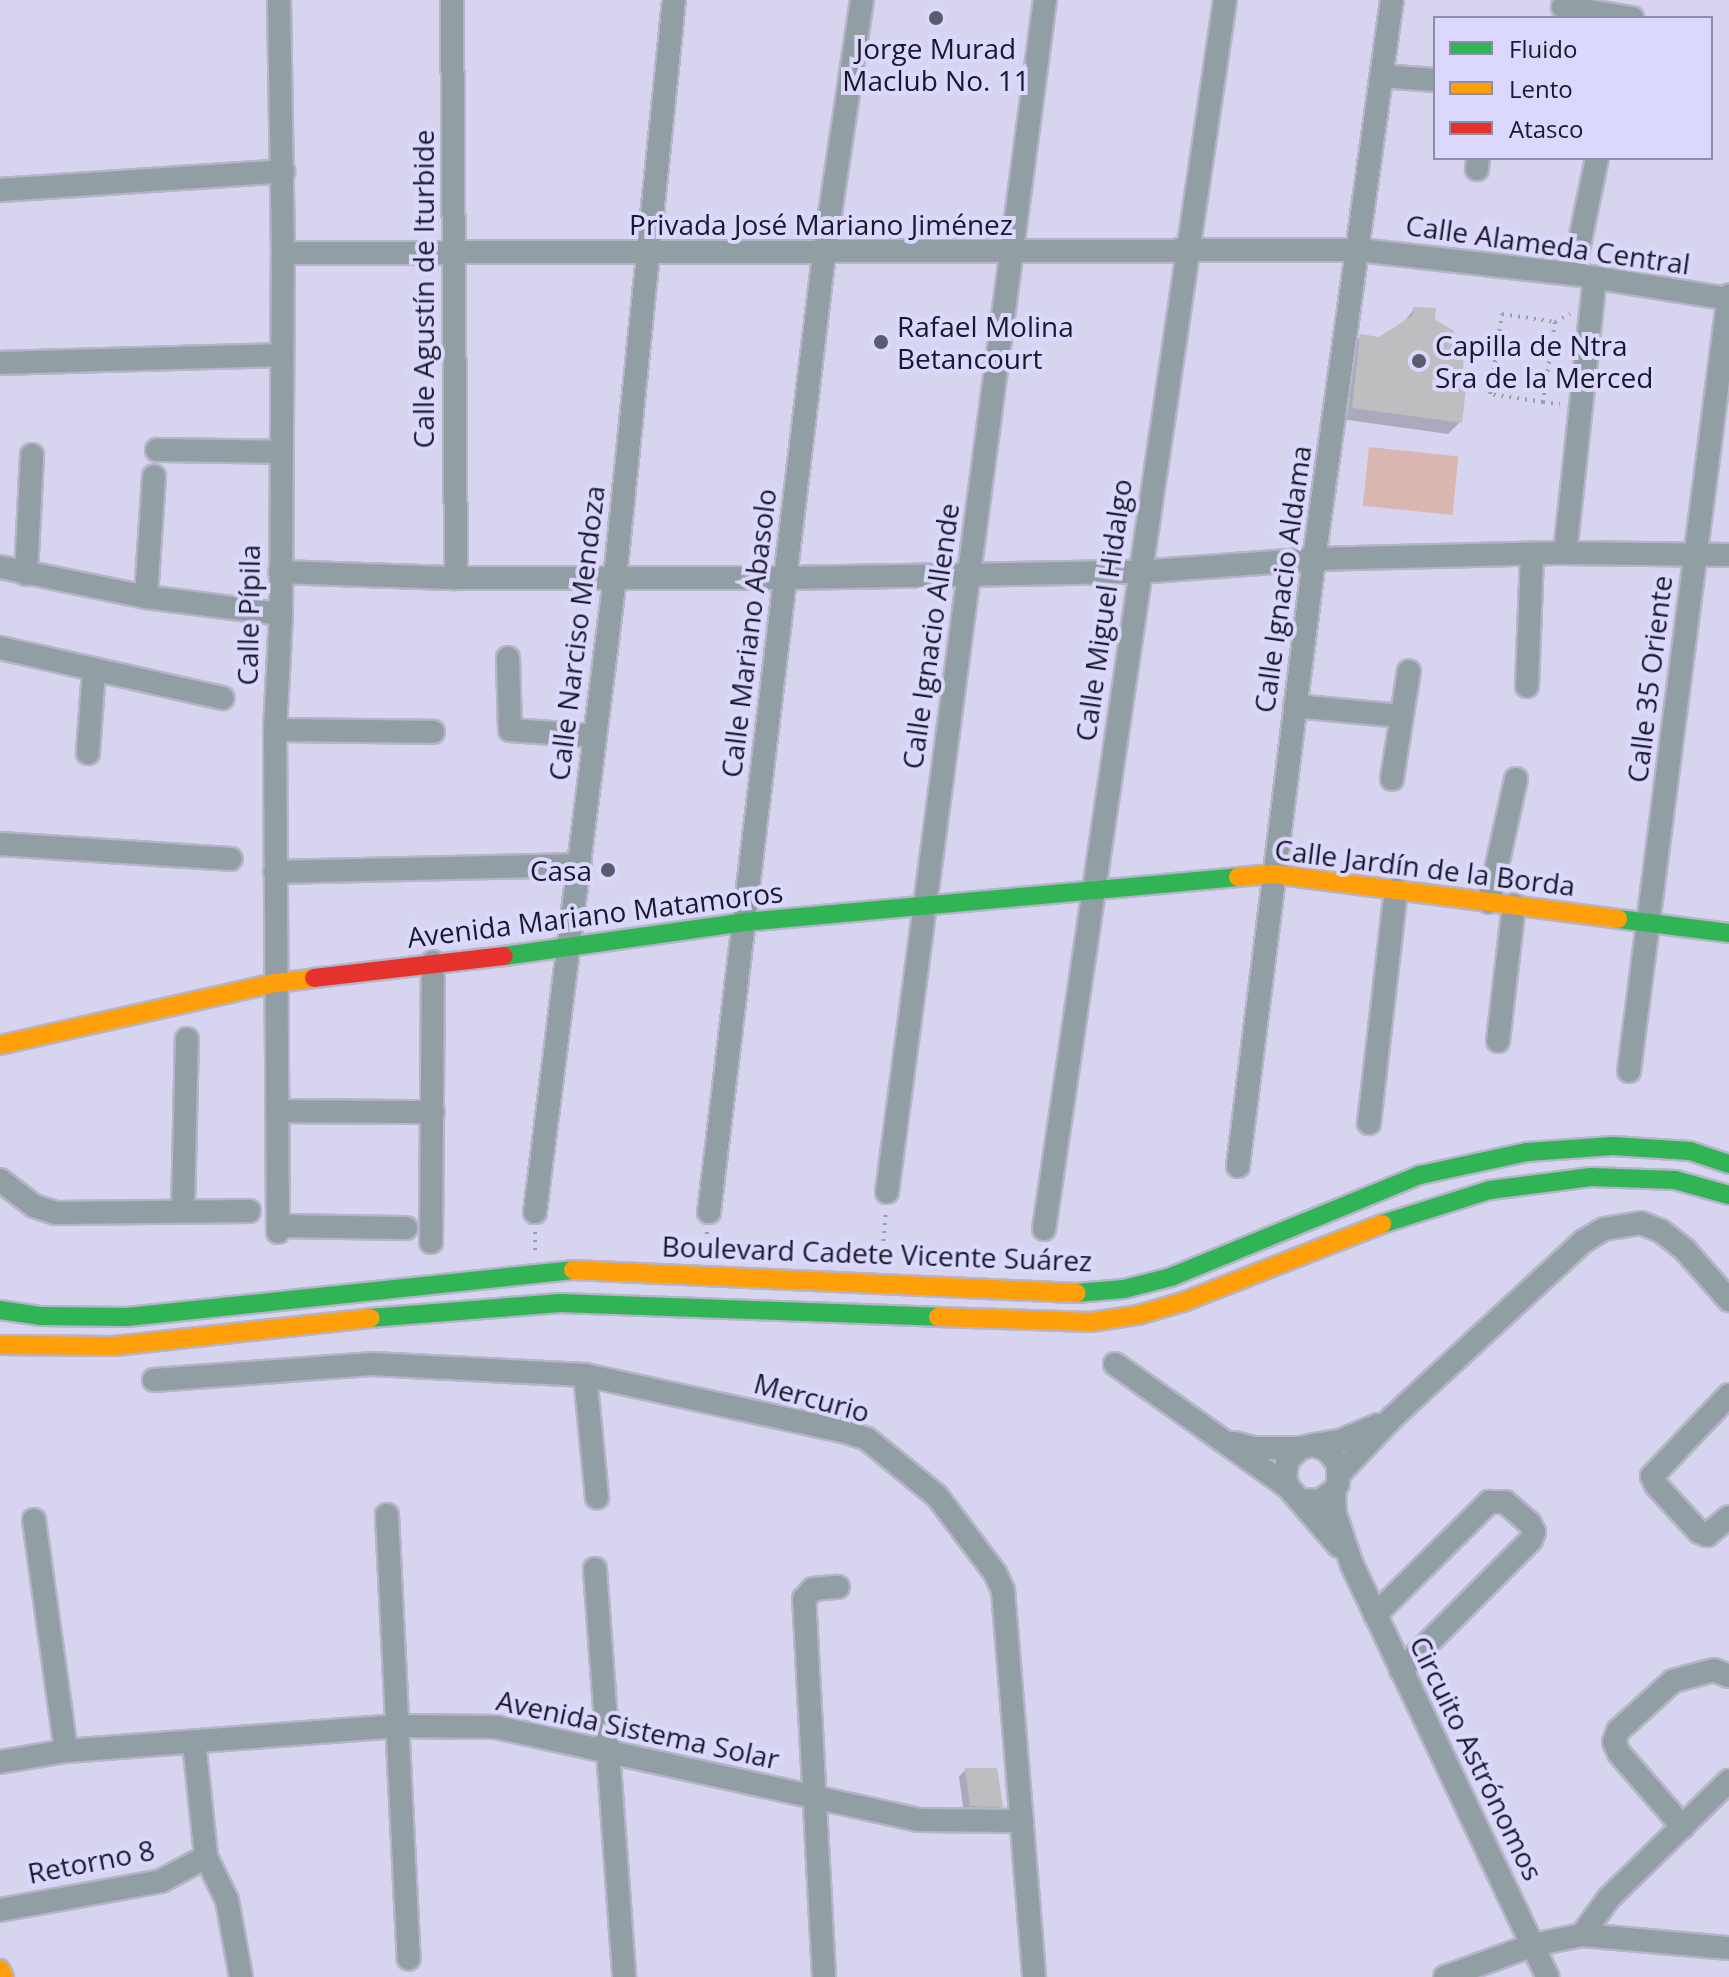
<!DOCTYPE html>
<meta charset="utf-8">
<style>
body{margin:0}
#map{position:relative;width:1729px;height:1977px;overflow:hidden;background:#d6d4ee;font-family:"Open Sans",sans-serif}
div>[style]{position:absolute}
[style*='--x']{left:calc(var(--x)*1px);top:calc(var(--y)*1px);width:calc(var(--w)*1px);rotate:calc(var(--a)*1deg)}
.green>*{inset:0;background:#d9b6b0;transform-origin:0 0}
.shadow>*{inset:0;background:#0003}
.building>*{inset:0;background:#bebdc0}
.path>*{height:4px;margin-top:-2px;transform-origin:0;background:repeating-linear-gradient(90deg,#999fa9 0 2px,transparent 0 8px)}
.roads{filter:drop-shadow(2px 0 #b6b4c8) drop-shadow(-2px 0 #b6b4c8) drop-shadow(0 2px #b6b4c8) drop-shadow(0 -2px #b6b4c8)}
.street>*{height:22px;margin:-11px;padding:0 11px;transform-origin:11px;border-radius:11px;background:#919ea3}
.fast>*{height:18px;margin:-9px;padding:0 9px;transform-origin:9px;border-radius:9px;background:#30b455}
.slow>*{height:18px;margin:-9px;padding:0 9px;transform-origin:9px;border-radius:9px;background:#ff9f0a}
.jam>*{height:18px;margin:-9px;padding:0 9px;transform-origin:9px;border-radius:9px;background:#e5322d}
.dots>*{width:22px;height:22px;translate:-50% -50%;box-sizing:border-box;border:4px solid #dbd8fd;border-radius:50%}
span{translate:-50% -50%;white-space:nowrap;text-align:center;line-height:1.15;-webkit-text-stroke:8px #dbd8fd;paint-order:stroke}
.poi-label{font-size:28px;color:#1b1929}
.left{translate:0 -50%;text-align:left}
.right{translate:-100% -50%;text-align:right}
.street-label{font-size:28px;color:#1b1929}
.legend{position:absolute;left:1433px;top:16px;width:280px;height:144px;box-sizing:border-box;background:#dbd8fd;border:2px solid #8e8ca8;margin:0;padding:10px 14px;list-style:none;font-size:24px;color:#1b1929}
.legend li{display:flex;align-items:center;gap:16px;height:40px}
.legend b{width:40px;border:2px solid #8e8ca8}
</style>
<div id="map">
<div class="green">
<div style="left:1369px;top:447px;width:90px;height:59px;rotate:6deg"></div>
</div>
<div class="shadow">
<div style="clip-path:polygon(1414px 309px,1433px 321px,1460px 422px,1448px 434px,1341px 419px,1349px 348px,1361px 336px,1379px 339px,1402px 324px)"></div>
<div style="clip-path:polygon(965px 1770px,1001px 1806px,995px 1813px,964px 1813px,959px 1777px)"></div>
</div>
<div class="building">
<div style="clip-path:polygon(1413px 307px,1436px 308px,1435px 320px,1453px 330px,1464px 349px,1462px 386px,1466px 387px,1462px 423px,1352px 408px,1360px 334px,1379px 337px,1413px 315px)"></div>
<div style="clip-path:polygon(965px 1768px,997px 1768px,1003px 1807px,970px 1806px)"></div>
</div>
<div class="path">
<div style="--x:1502;--y:314;--w:54;--a:8.6"></div>
<div style="--x:1555;--y:322;--w:81;--a:98.5"></div>
<div style="--x:1543;--y:402;--w:54;--a:-171.4"></div>
<div style="--x:1490;--y:394;--w:81;--a:-81.5"></div>
<div style="--x:1555;--y:322;--w:17;--a:-28"></div>
<div style="--x:1543;--y:402;--w:17;--a:7"></div>
<div style="--x:535;--y:1250;--w:19;--a:-90"></div>
<div style="--x:706;--y:1250;--w:19;--a:-87"></div>
<div style="--x:882;--y:1257;--w:47;--a:-85.1"></div>
</div>
<div class="roads">
<div class="street">
<div style="--x:452;--y:0;--w:578;--a:89.6"></div>
<div style="--x:1563;--y:7;--w:70;--a:9.1"></div>
<div style="--x:1382;--y:76;--w:53;--a:4.3"></div>
<div style="--x:1477;--y:169;--w:11;--a:-85"></div>
<div style="--x:0;--y:190;--w:284;--a:-3.8"></div>
<div style="--x:283;--y:253;--w:1076;--a:-0.16"></div>
<div style="--x:1359;--y:250;--w:215;--a:6.4"></div>
<div style="--x:1573;--y:274;--w:158;--a:9.1"></div>
<div style="--x:1573;--y:274;--w:118;--a:-78.3"></div>
<div style="--x:0;--y:363;--w:281;--a:-1.6"></div>
<div style="--x:157;--y:450;--w:124;--a:0.9"></div>
<div style="--x:1565;--y:553;--w:277;--a:-83.8"></div>
<div style="--x:0;--y:567;--w:149;--a:11.6"></div>
<div style="--x:146;--y:597;--w:136;--a:7.2"></div>
<div style="--x:280;--y:572;--w:176;--a:2"></div>
<div style="--x:456;--y:578;--w:329;--a:0"></div>
<div style="--x:785;--y:578;--w:353;--a:-1"></div>
<div style="--x:1138;--y:572;--w:176;--a:-4.2"></div>
<div style="--x:1314;--y:559;--w:251;--a:-1.4"></div>
<div style="--x:1565;--y:553;--w:164;--a:0.7"></div>
<div style="--x:26;--y:574;--w:119;--a:-87.1"></div>
<div style="--x:146;--y:597;--w:121;--a:-86.2"></div>
<div style="--x:0;--y:648;--w:228;--a:12.7"></div>
<div style="--x:508;--y:658;--w:72;--a:88.4"></div>
<div style="--x:510;--y:730;--w:84;--a:4.1"></div>
<div style="--x:1527;--y:686;--w:132;--a:-87.8"></div>
<div style="--x:1295;--y:706;--w:106;--a:5.4"></div>
<div style="--x:275;--y:730;--w:158;--a:0.7"></div>
<div style="--x:88;--y:753;--w:84;--a:-85.9"></div>
<div style="--x:1392;--y:779;--w:109;--a:-81.1"></div>
<div style="--x:0;--y:844;--w:231;--a:3.7"></div>
<div style="--x:275;--y:872;--w:305;--a:-1.3"></div>
<div style="--x:1489;--y:902;--w:126;--a:-77.6"></div>
<div style="--x:1498;--y:1041;--w:137;--a:-83.3"></div>
<div style="--x:1629;--y:1071;--w:782;--a:-82.66"></div>
<div style="--x:277;--y:1111;--w:156;--a:0.4"></div>
<div style="--x:1369;--y:1123;--w:235;--a:-83.4"></div>
<div style="--x:1238;--y:1166;--w:612;--a:-82.86"></div>
<div style="--x:1314;--y:559;--w:564;--a:-82.06"></div>
<div style="--x:0;--y:1180;--w:43;--a:37.4"></div>
<div style="--x:34;--y:1206;--w:22;--a:18"></div>
<div style="--x:55;--y:1213;--w:194;--a:-0.6"></div>
<div style="--x:887;--y:1192;--w:1202;--a:-82.45"></div>
<div style="--x:183;--y:1210;--w:171;--a:-88.7"></div>
<div style="--x:535;--y:1212;--w:639;--a:-82.81"></div>
<div style="--x:615;--y:578;--w:581;--a:-84.17"></div>
<div style="--x:709;--y:1212;--w:965;--a:-83.15"></div>
<div style="--x:824;--y:254;--w:257;--a:-81.5"></div>
<div style="--x:278;--y:1226;--w:128;--a:0.9"></div>
<div style="--x:1044;--y:1229;--w:1242;--a:-81.62"></div>
<div style="--x:278;--y:1232;--w:502;--a:-90.34"></div>
<div style="--x:275;--y:730;--w:116;--a:-87"></div>
<div style="--x:281;--y:614;--w:361;--a:-89.7"></div>
<div style="--x:283;--y:253;--w:253;--a:-90.9"></div>
<div style="--x:431;--y:1242;--w:280;--a:-89.6"></div>
<div style="--x:1115;--y:1364;--w:212;--a:35.4"></div>
<div style="--x:585;--y:1375;--w:123;--a:84.4"></div>
<div style="--x:154;--y:1380;--w:220;--a:-4.2"></div>
<div style="--x:373;--y:1364;--w:212;--a:3"></div>
<div style="--x:585;--y:1375;--w:268;--a:12.3"></div>
<div style="--x:847;--y:1432;--w:21;--a:19"></div>
<div style="--x:867;--y:1439;--w:90;--a:39.2"></div>
<div style="--x:937;--y:1496;--w:96;--a:53"></div>
<div style="--x:995;--y:1573;--w:19;--a:65"></div>
<div style="--x:1003;--y:1590;--w:388;--a:85.4"></div>
<div style="--x:1729;--y:1395;--w:112;--a:133.5"></div>
<div style="--x:1652;--y:1476;--w:10;--a:66"></div>
<div style="--x:1656;--y:1485;--w:64;--a:47.5"></div>
<div style="--x:1699;--y:1532;--w:9;--a:21"></div>
<div style="--x:1707;--y:1535;--w:28;--a:-39"></div>
<div style="--x:1234;--y:1443;--w:20;--a:15"></div>
<div style="--x:1253;--y:1448;--w:47;--a:0"></div>
<div style="--x:1314;--y:1445;--w:26;--a:-9"></div>
<div style="--x:1340;--y:1441;--w:41;--a:-22.8"></div>
<div style="--x:1340;--y:1473;--w:77;--a:-46.6"></div>
<div style="--x:1393;--y:1417;--w:260;--a:-42.7"></div>
<div style="--x:1584;--y:1241;--w:23;--a:-31"></div>
<div style="--x:1604;--y:1229;--w:37;--a:-9"></div>
<div style="--x:1641;--y:1223;--w:22;--a:22"></div>
<div style="--x:1661;--y:1231;--w:31;--a:38"></div>
<div style="--x:1685;--y:1250;--w:67;--a:48.7"></div>
<div style="--x:1334;--y:1491;--w:23;--a:88"></div>
<div style="--x:1335;--y:1514;--w:54;--a:71.6"></div>
<div style="--x:1352;--y:1565;--w:456;--a:64.6"></div>
<div style="--x:1301;--y:1500;--w:18;--a:3"></div>
<div style="--x:1319;--y:1501;--w:18;--a:-34"></div>
<div style="--x:1334;--y:1491;--w:9;--a:-63"></div>
<div style="--x:1338;--y:1483;--w:19;--a:-90"></div>
<div style="--x:1338;--y:1464;--w:18;--a:-128"></div>
<div style="--x:1327;--y:1450;--w:14;--a:-159"></div>
<div style="--x:1314;--y:1445;--w:14;--a:168"></div>
<div style="--x:1300;--y:1448;--w:18;--a:135"></div>
<div style="--x:1287;--y:1461;--w:18;--a:96"></div>
<div style="--x:1285;--y:1479;--w:9;--a:69"></div>
<div style="--x:1288;--y:1487;--w:78;--a:49.2"></div>
<div style="--x:387;--y:1515;--w:444;--a:87.2"></div>
<div style="--x:34;--y:1520;--w:233;--a:82.1"></div>
<div style="--x:595;--y:1569;--w:409;--a:85.9"></div>
<div style="--x:1375;--y:1615;--w:161;--a:-44.7"></div>
<div style="--x:1489;--y:1502;--w:16;--a:0"></div>
<div style="--x:1505;--y:1502;--w:33;--a:41"></div>
<div style="--x:1530;--y:1524;--w:9;--a:63"></div>
<div style="--x:1534;--y:1532;--w:9;--a:111"></div>
<div style="--x:1531;--y:1540;--w:184;--a:135"></div>
<div style="--x:194;--y:1742;--w:116;--a:84"></div>
<div style="--x:206;--y:1857;--w:48;--a:64"></div>
<div style="--x:227;--y:1900;--w:78;--a:79.7"></div>
<div style="--x:0;--y:1762;--w:67;--a:-9.5"></div>
<div style="--x:66;--y:1751;--w:333;--a:-4.3"></div>
<div style="--x:398;--y:1726;--w:98;--a:0.6"></div>
<div style="--x:496;--y:1727;--w:433;--a:12.4"></div>
<div style="--x:919;--y:1820;--w:103;--a:0.6"></div>
<div style="--x:1683;--y:1827;--w:98;--a:-130.9"></div>
<div style="--x:1619;--y:1753;--w:12;--a:-114"></div>
<div style="--x:1614;--y:1742;--w:12;--a:-70"></div>
<div style="--x:1618;--y:1731;--w:74;--a:-42.3"></div>
<div style="--x:1673;--y:1681;--w:42;--a:-15"></div>
<div style="--x:1714;--y:1670;--w:16;--a:22"></div>
<div style="--x:0;--y:1910;--w:164;--a:-10.2"></div>
<div style="--x:161;--y:1881;--w:51;--a:-28.1"></div>
<div style="--x:1582;--y:1935;--w:46;--a:-53.9"></div>
<div style="--x:1609;--y:1898;--w:168;--a:-44.3"></div>
<div style="--x:824;--y:1977;--w:379;--a:-93"></div>
<div style="--x:804;--y:1599;--w:13;--a:-48"></div>
<div style="--x:813;--y:1589;--w:25;--a:-5"></div>
<div style="--x:1445;--y:1977;--w:94;--a:-20"></div>
<div style="--x:1533;--y:1945;--w:50;--a:-11.5"></div>
<div style="--x:1582;--y:1935;--w:148;--a:5.1"></div>
</div>
<div class="fast">
<div style="--x:1618;--y:919;--w:112;--a:7.2"></div>
<div style="--x:504;--y:956;--w:243;--a:-8"></div>
<div style="--x:745;--y:922;--w:495;--a:-5.2"></div>
<div style="--x:1382;--y:1224;--w:113;--a:-17.5"></div>
<div style="--x:1490;--y:1190;--w:102;--a:-7.3"></div>
<div style="--x:1591;--y:1177;--w:84;--a:2"></div>
<div style="--x:1675;--y:1180;--w:56;--a:15.5"></div>
<div style="--x:1076;--y:1293;--w:48;--a:-4.8"></div>
<div style="--x:1124;--y:1289;--w:49;--a:-14.3"></div>
<div style="--x:1171;--y:1277;--w:269;--a:-22.3"></div>
<div style="--x:1420;--y:1175;--w:109;--a:-12.1"></div>
<div style="--x:1527;--y:1152;--w:86;--a:-4"></div>
<div style="--x:1613;--y:1146;--w:77;--a:3.7"></div>
<div style="--x:1690;--y:1151;--w:41;--a:18.4"></div>
<div style="--x:0;--y:1310;--w:40;--a:8.5"></div>
<div style="--x:40;--y:1316;--w:87;--a:0.7"></div>
<div style="--x:127;--y:1317;--w:448;--a:-6"></div>
<div style="--x:370;--y:1318;--w:191;--a:-4.5"></div>
<div style="--x:560;--y:1303;--w:378;--a:2.1"></div>
</div>
<div class="slow">
<div style="--x:1238;--y:877;--w:35;--a:-5"></div>
<div style="--x:1273;--y:874;--w:348;--a:7.4"></div>
<div style="--x:0;--y:1045;--w:283;--a:-12.7"></div>
<div style="--x:276;--y:983;--w:38;--a:-7"></div>
<div style="--x:573;--y:1270;--w:504;--a:2.62"></div>
<div style="--x:938;--y:1317;--w:153;--a:1.9"></div>
<div style="--x:1091;--y:1322;--w:48;--a:-8.5"></div>
<div style="--x:1138;--y:1315;--w:47;--a:-16.1"></div>
<div style="--x:1183;--y:1302;--w:214;--a:-21.4"></div>
<div style="--x:0;--y:1345;--w:114;--a:0.5"></div>
<div style="--x:114;--y:1346;--w:258;--a:-6.2"></div>
<div style="--x:0;--y:1969;--w:9;--a:63"></div>
</div>
<div class="jam">
<div style="--x:314;--y:978;--w:191;--a:-6.6"></div>
</div>
</div>
<div class="dots">
<div style="left:936px;top:18px;background:#5c5a6e"></div>
<div style="left:881px;top:342px;background:#5c5a6e"></div>
<div style="left:1419px;top:361px;background:#5c5a6e"></div>
<div style="left:608px;top:870px;background:#5c5a6e"></div>
</div>
<div class="poi-label">
<span style="left:936px;top:64px">Jorge Murad<br>Maclub No. 11</span>
<span class="left" style="left:897px;top:342px">Rafael Molina<br>Betancourt</span>
<span class="left" style="left:1435px;top:361px">Capilla de Ntra<br>Sra de la Merced</span>
<span class="right" style="left:592px;top:870px">Casa</span>
</div>
<div class="street-label">
<span style="left:821px;top:224px">Privada José Mariano Jiménez</span>
<span style="left:1548px;top:244px;rotate:8deg">Calle Alameda Central</span>
<span style="left:423px;top:289px;rotate:-90deg">Calle Agustín de Iturbide</span>
<span style="left:1282px;top:579px;rotate:-82deg">Calle Ignacio Aldama</span>
<span style="left:1103px;top:610px;rotate:-82deg">Calle Miguel Hidalgo</span>
<span style="left:248px;top:615px;rotate:-89deg">Calle Pípila</span>
<span style="left:576px;top:633px;rotate:-83deg">Calle Narciso Mendoza</span>
<span style="left:748px;top:633px;rotate:-83deg">Calle Mariano Abasolo</span>
<span style="left:930px;top:636px;rotate:-82deg">Calle Ignacio Allende</span>
<span style="left:1649px;top:679px;rotate:-83deg">Calle 35 Oriente</span>
<span style="left:1425px;top:867px;rotate:7deg">Calle Jardín de la Borda</span>
<span style="left:595px;top:914px;rotate:-7deg">Avenida Mariano Matamoros</span>
<span style="left:877px;top:1253px;rotate:2deg">Boulevard Cadete Vicente Suárez</span>
<span style="left:812px;top:1397px;rotate:15deg">Mercurio</span>
<span style="left:638px;top:1729px;rotate:12deg">Avenida Sistema Solar</span>
<span style="left:1477px;top:1758px;rotate:64deg">Circuito Astrónomos</span>
<span style="left:91px;top:1861px;rotate:-11deg">Retorno 8</span>
</div>
<ul class="legend">
<li><b style="height:10px;background:#30b455"></b>Fluido</li>
<li><b style="height:10px;background:#ff9f0a"></b>Lento</li>
<li><b style="height:10px;background:#e5322d"></b>Atasco</li>
</ul>
</div>
